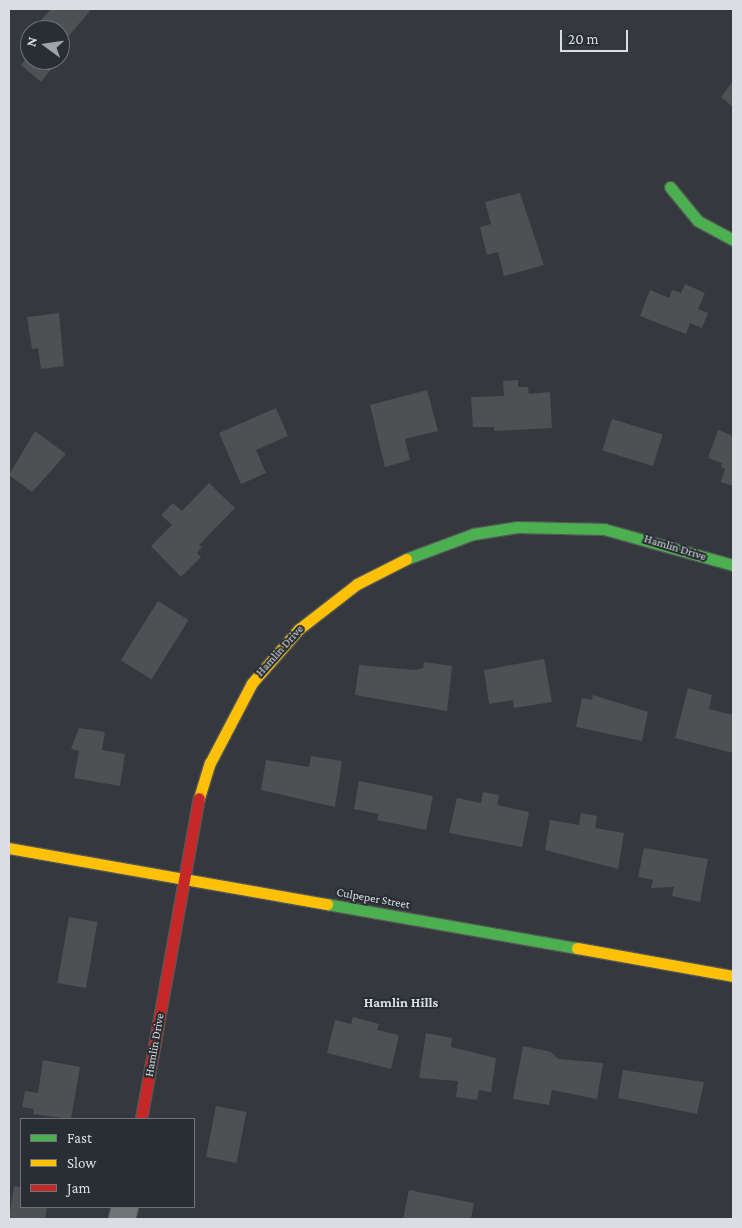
<!DOCTYPE html>
<style>
body{margin:0}
#map{position:relative;width:742px;height:1228px;overflow:hidden;background:#35383c;font-family:"Crimson Pro",serif}
div>[style]{position:absolute}
[style*='--x']{left:calc(var(--x)*1px);top:calc(var(--y)*1px);width:calc(var(--w)*1px);rotate:calc(var(--a)*1deg)}
.building>*{inset:0;background:#4e5154;transform-origin:0 0}
.roads{filter:drop-shadow(1px 0 #535658) drop-shadow(-1px 0 #535658) drop-shadow(0 1px #535658) drop-shadow(0 -1px #535658)}
.street>*{height:26px;margin:-13px;padding:0 13px;transform-origin:13px;border-radius:13px;background:#707476}
.fast>*{height:11px;margin:-5.5px;padding:0 5.5px;transform-origin:5.5px;border-radius:5.5px;background:#4caf50}
.slow>*{height:11px;margin:-5.5px;padding:0 5.5px;transform-origin:5.5px;border-radius:5.5px;background:#ffc107}
.jam>*{height:11px;margin:-5.5px;padding:0 5.5px;transform-origin:5.5px;border-radius:5.5px;background:#c62828}
span{translate:-50% -50%;white-space:nowrap;text-align:center;line-height:1.15;-webkit-text-stroke:4px #282e34;paint-order:stroke}
.street-label{font-size:12px;color:#dadee2}
.neighbourhood-label{font-size:14px;color:#dadee2;font-weight:700}
.frame{position:absolute;inset:0;border:10px solid #dadee2;pointer-events:none}
.legend{position:absolute;left:20px;top:1118px;width:175px;height:90px;box-sizing:border-box;background:#282e34;border:1px solid #6f747a;margin:0;padding:6px 9px;list-style:none;font-size:15px;color:#dadee2}
.legend li{display:flex;align-items:center;gap:10px;height:25px}
.legend b{width:25px;border:1px solid #6f747a}
.north{position:absolute;left:20px;top:20px;width:50px;height:50px;box-sizing:border-box;background:#282e34;border:1px solid #6f747a;border-radius:50%;rotate:284deg;font-size:14px;font-weight:700;line-height:20px;text-align:center;color:#dadee2}
.north::after{content:'';display:block;margin:auto;width:18px;height:22px;background:#a0a4a8;clip-path:polygon(50% 0,100% 100%,50% 72%,0 100%)}
.scale{position:absolute;left:560px;top:30px;width:68px;height:22px;box-sizing:border-box;border:2px solid #dadee2;border-top:0;padding-left:6px;font-size:15px;line-height:18px;white-space:nowrap;color:#dadee2;-webkit-text-stroke:4px #282e34;paint-order:stroke}
</style>
<div id="map">
<div class="building">
<div style="clip-path:polygon(51px 9px,87px 9px,90px 11px,60px 46px,60px 30px,32px 30px)"></div>
<div style="clip-path:polygon(30px 53px,30px 60px,57px 62px,41px 82px,21px 65px)"></div>
<div style="clip-path:polygon(733px 81px,733px 107px,721px 97px)"></div>
<div style="clip-path:polygon(520px 193px,544px 265px,504px 276px,498px 252px,487px 255px,480px 227px,491px 224px,485px 202px)"></div>
<div style="clip-path:polygon(685px 284px,705px 293px,698px 309px,708px 313px,702px 328px,690px 323px,686px 334px,640px 316px,650px 290px,669px 298px,672px 290px,681px 293px)"></div>
<div style="clip-path:polygon(59px 313px,64px 366px,41px 369px,38px 348px,32px 349px,27px 317px)"></div>
<div style="clip-path:polygon(518px 380px,518px 387px,528px 387px,529px 394px,550px 392px,552px 428px,494px 431px,494px 427px,473px 427px,471px 397px,504px 396px,503px 381px)"></div>
<div style="clip-path:polygon(427px 390px,438px 431px,405px 439px,410px 460px,385px 467px,370px 405px)"></div>
<div style="clip-path:polygon(276px 408px,288px 436px,256px 450px,266px 473px,241px 484px,219px 433px)"></div>
<div style="left:612px;top:419px;width:53px;height:33px;rotate:17deg"></div>
<div style="clip-path:polygon(718px 430px,731px 435px,733px 440px,733px 486px,721px 482px,725px 469px,721px 467px,722px 463px,708px 458px)"></div>
<div style="clip-path:polygon(35px 431px,66px 454px,32px 492px,9px 475px)"></div>
<div style="clip-path:polygon(209px 483px,235px 508px,199px 545px,202px 547px,197px 553px,201px 557px,181px 577px,151px 546px,172px 525px,161px 515px,173px 503px,182px 511px)"></div>
<div style="left:158px;top:601px;width:36px;height:70px;rotate:32deg"></div>
<div style="clip-path:polygon(544px 659px,552px 702px,514px 708px,513px 700px,489px 704px,484px 670px)"></div>
<div style="clip-path:polygon(424px 662px,452px 666px,447px 711px,355px 695px,359px 665px,415px 670px,423px 668px)"></div>
<div style="clip-path:polygon(688px 688px,712px 695px,709px 709px,733px 715px,733px 753px,675px 738px)"></div>
<div style="clip-path:polygon(593px 695px,648px 712px,642px 741px,576px 727px,582px 698px,592px 700px)"></div>
<div style="clip-path:polygon(79px 728px,105px 732px,102px 750px,125px 754px,120px 786px,74px 778px,79px 751px,71px 749px)"></div>
<div style="clip-path:polygon(311px 756px,342px 761px,335px 807px,261px 790px,266px 760px,309px 767px)"></div>
<div style="clip-path:polygon(359px 781px,433px 796px,426px 830px,377px 820px,379px 814px,354px 809px)"></div>
<div style="clip-path:polygon(483px 792px,499px 795px,497px 805px,529px 812px,522px 847px,449px 833px,457px 798px,481px 803px)"></div>
<div style="clip-path:polygon(581px 813px,597px 816px,595px 828px,624px 833px,618px 869px,545px 850px,550px 820px,579px 825px)"></div>
<div style="clip-path:polygon(644px 848px,708px 859px,700px 902px,672px 896px,674px 887px,651px 888px,653px 880px,638px 877px)"></div>
<div style="left:69px;top:917px;width:29px;height:67px;rotate:10deg"></div>
<div style="clip-path:polygon(353px 1017px,379px 1024px,377px 1030px,399px 1035px,391px 1069px,327px 1053px,335px 1020px,351px 1024px)"></div>
<div style="clip-path:polygon(426px 1033px,452px 1038px,451px 1047px,496px 1058px,491px 1092px,479px 1090px,477px 1100px,456px 1097px,458px 1081px,419px 1078px)"></div>
<div style="clip-path:polygon(523px 1046px,551px 1052px,558px 1059px,603px 1063px,597px 1099px,552px 1090px,549px 1105px,513px 1099px)"></div>
<div style="clip-path:polygon(43px 1060px,80px 1067px,71px 1119px,33px 1114px,34px 1109px,22px 1107px,25px 1091px,38px 1093px)"></div>
<div style="clip-path:polygon(623px 1070px,704px 1082px,697px 1114px,618px 1098px)"></div>
<div style="left:216px;top:1106px;width:31px;height:52px;rotate:11deg"></div>
<div style="clip-path:polygon(14px 1186px,21px 1187px,21px 1207px,47px 1207px,45px 1219px,9px 1219px)"></div>
<div style="clip-path:polygon(409px 1190px,474px 1203px,471px 1219px,403px 1219px)"></div>
</div>
<div class="roads">
<div class="street">
<div style="--x:122;--y:1219;--w:12;--a:-76"></div>
</div>
<div class="fast">
<div style="--x:670;--y:187;--w:44;--a:50.5"></div>
<div style="--x:698;--y:221;--w:40;--a:28"></div>
<div style="--x:406;--y:559;--w:72;--a:-20.5"></div>
<div style="--x:473;--y:534;--w:45;--a:-9"></div>
<div style="--x:517;--y:527;--w:87;--a:1.3"></div>
<div style="--x:604;--y:529;--w:134;--a:15.6"></div>
<div style="--x:327;--y:904;--w:254;--a:10"></div>
</div>
<div class="slow">
<div style="--x:199;--y:798;--w:37;--a:-73"></div>
<div style="--x:210;--y:763;--w:90;--a:-62.3"></div>
<div style="--x:252;--y:683;--w:72;--a:-49"></div>
<div style="--x:299;--y:629;--w:73;--a:-37.8"></div>
<div style="--x:357;--y:584;--w:55;--a:-27"></div>
<div style="--x:9;--y:848;--w:323;--a:10"></div>
<div style="--x:577;--y:948;--w:158;--a:10.2"></div>
</div>
<div class="jam">
<div style="--x:141;--y:1119;--w:326;--a:-79.8"></div>
</div>
</div>
<div class="street-label">
<span style="left:675px;top:548px;rotate:17deg">Hamlin Drive</span>
<span style="left:280px;top:651px;rotate:-48deg">Hamlin Drive</span>
<span style="left:373px;top:899px;rotate:10deg">Culpeper Street</span>
<span style="left:155px;top:1045px;rotate:-80deg">Hamlin Drive</span>
</div>
<div class="neighbourhood-label">
<span style="left:401px;top:1002px">Hamlin Hills</span>
</div>
<div class="frame"></div>
<ul class="legend">
<li><b style="height:6px;background:#4caf50"></b>Fast</li>
<li><b style="height:6px;background:#ffc107"></b>Slow</li>
<li><b style="height:6px;background:#c62828"></b>Jam</li>
</ul>
<div class="north">N</div>
<div class="scale">20 m</div>
</div>
